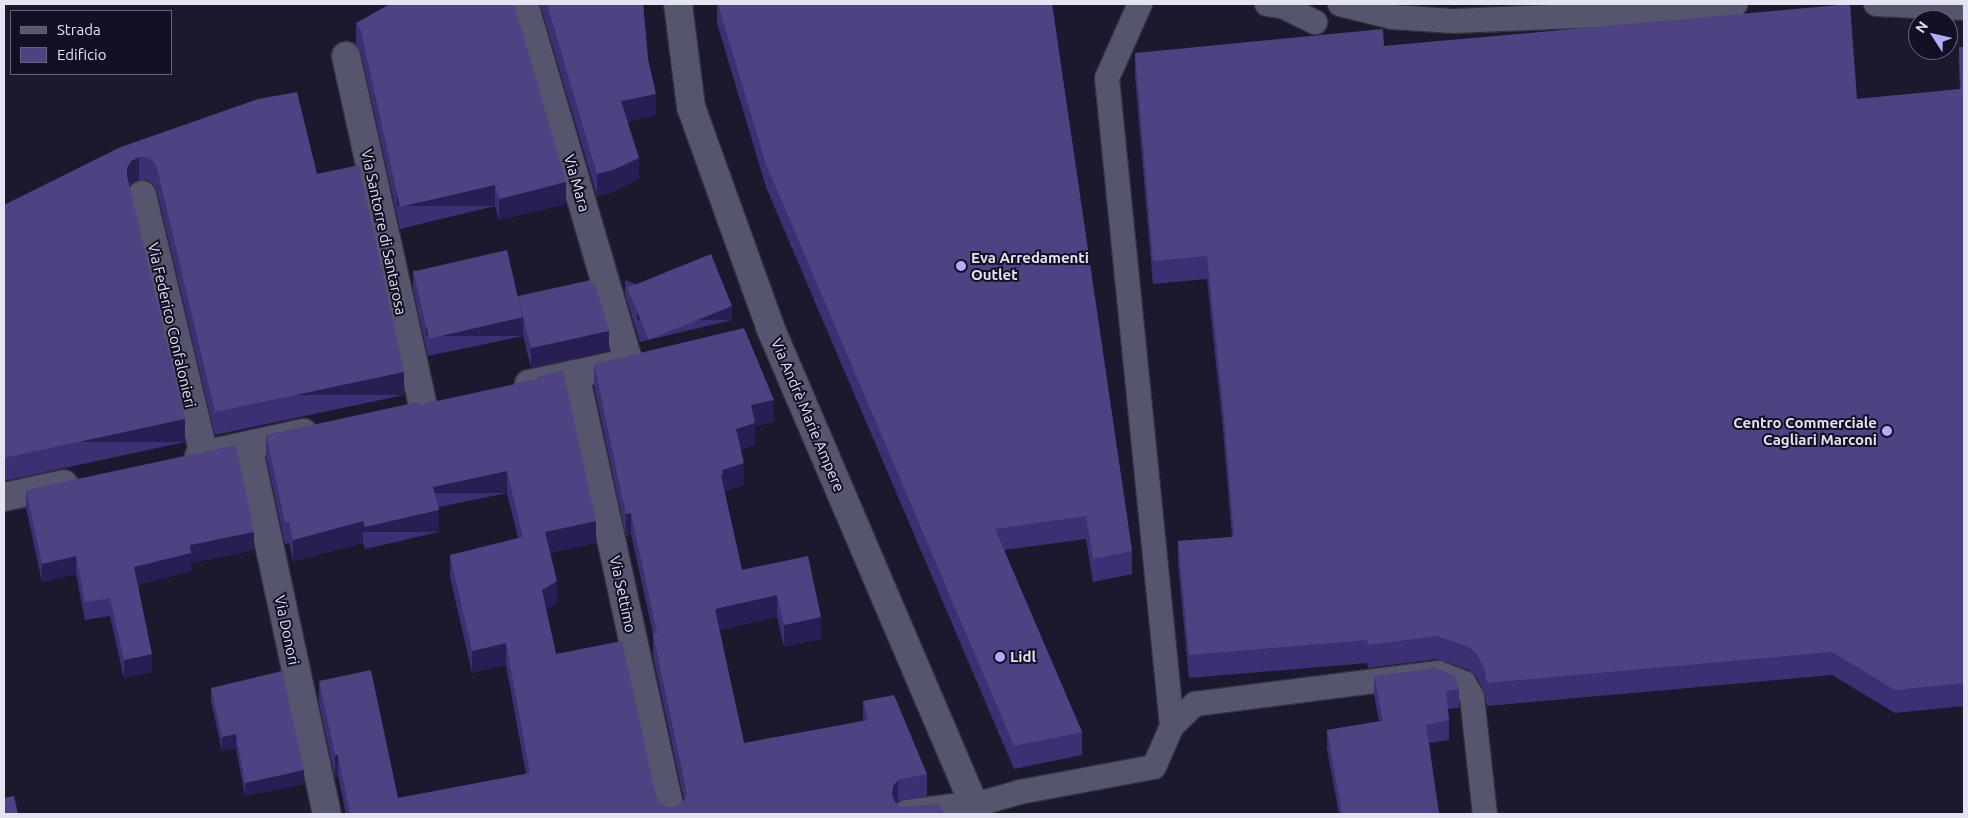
<!DOCTYPE html>
<meta charset="utf-8">
<style>
body{margin:0}
#map{position:relative;width:1968px;height:818px;overflow:hidden;background:#1b192e;font-family:Ubuntu,sans-serif}
div>[style]{position:absolute}
[style*='--x']{left:calc(var(--x)*1px);top:calc(var(--y)*1px);width:calc(var(--w)*1px);rotate:calc(var(--a)*1deg)}
.roads{filter:drop-shadow(1px 0 #323141) drop-shadow(-1px 0 #323141) drop-shadow(0 1px #323141) drop-shadow(0 -1px #323141)}
.service>*{height:24px;margin:-12px;padding:0 12px;transform-origin:12px;border-radius:12px;background:#55556d}
.minor>*{height:28px;margin:-14px;padding:0 14px;transform-origin:14px;border-radius:14px;background:#55556d}
.wall>*{inset:0;background:#3d2f74}
.shaded-wall>*{inset:0;background:#281e53;transform-origin:0 0}
.building>*{inset:0;background:#4e4282;transform-origin:0 0}
.dots>*{width:14px;height:14px;translate:-50% -50%;box-sizing:border-box;border:2px solid #121024;border-radius:50%}
span{translate:-50% -50%;white-space:nowrap;text-align:center;line-height:1.15;-webkit-text-stroke:4px #121024;paint-order:stroke}
.street-label{font-size:15px;color:#e3e3f2}
.poi-label{font-size:15px;color:#e3e3f2;font-weight:700}
.left{translate:0 -50%;text-align:left}
.right{translate:-100% -50%;text-align:right}
.frame{position:absolute;inset:0;border:5px solid #e3e3f2;pointer-events:none}
.legend{position:absolute;left:10px;top:10px;width:162px;height:65px;box-sizing:border-box;background:#121024;border:1px solid #666476;margin:0;padding:6px 9px;list-style:none;font-size:15px;color:#e3e3f2}
.legend li{display:flex;align-items:center;gap:10px;height:25px}
.legend b{width:25px;border:1px solid #666476}
.north{position:absolute;left:1908px;top:10px;width:50px;height:50px;box-sizing:border-box;background:#121024;border:1px solid #666476;border-radius:50%;rotate:305deg;font-size:14px;font-weight:700;line-height:20px;text-align:center;color:#e3e3f2}
.north::after{content:'';display:block;margin:auto;width:18px;height:22px;background:#b2adfa;clip-path:polygon(50% 0,100% 100%,50% 72%,0 100%)}
</style>
<div id="map">
<div class="roads">
<div class="service">
<div style="--x:1267;--y:4;--w:15;--a:8"></div>
<div style="--x:1282;--y:6;--w:37;--a:26"></div>
<div style="--x:1340;--y:4;--w:54;--a:14"></div>
<div style="--x:1392;--y:17;--w:61;--a:3.8"></div>
<div style="--x:1453;--y:21;--w:149;--a:-2.3"></div>
<div style="--x:1602;--y:15;--w:134;--a:-4.7"></div>
<div style="--x:1876;--y:4;--w:88;--a:2.6"></div>
<div style="--x:1172;--y:726;--w:32;--a:-44"></div>
<div style="--x:1195;--y:704;--w:245;--a:-7.3"></div>
<div style="--x:1438;--y:673;--w:28;--a:21"></div>
<div style="--x:1464;--y:683;--w:16;--a:60"></div>
<div style="--x:1472;--y:697;--w:118;--a:83.7"></div>
<div style="--x:975;--y:805;--w:47;--a:-16.1"></div>
<div style="--x:1020;--y:792;--w:136;--a:-10.6"></div>
<div style="--x:1154;--y:767;--w:45;--a:-66.3"></div>
<div style="--x:1172;--y:726;--w:651;--a:-95.73"></div>
<div style="--x:1107;--y:78;--w:81;--a:-66"></div>
</div>
<div class="minor">
<div style="--x:524;--y:4;--w:373;--a:73.7"></div>
<div style="--x:678;--y:4;--w:104;--a:82.8"></div>
<div style="--x:691;--y:107;--w:234;--a:70.2"></div>
<div style="--x:770;--y:327;--w:530;--a:66.87"></div>
<div style="--x:346;--y:56;--w:359;--a:77.6"></div>
<div style="--x:142;--y:195;--w:267;--a:76.6"></div>
<div style="--x:575;--y:374;--w:450;--a:77.7"></div>
<div style="--x:529;--y:384;--w:104;--a:-12.2"></div>
<div style="--x:248;--y:446;--w:376;--a:77.9"></div>
<div style="--x:199;--y:456;--w:107;--a:-12.5"></div>
<div style="--x:4;--y:497;--w:61;--a:-12.2"></div>
<div style="--x:907;--y:814;--w:69;--a:-7.5"></div>
</div>
</div>
<div class="wall">
<div style="clip-path:polygon(540px 4px,643px 4px,648px 59px,656px 115px,627px 122px,639px 179px,613px 192px,597px 196px)"></div>
<div style="clip-path:polygon(717px 4px,1052px 4px,1132px 551px,1132px 574px,1093px 582px,1086px 539px,1004px 550px,1082px 732px,1082px 755px,1014px 769px,766px 187px,717px 23px)"></div>
<div style="clip-path:polygon(356px 23px,566px 204px,499px 220px,495px 206px,400px 229px,361px 53px,356px 44px)"></div>
<div style="clip-path:polygon(1384px 46px,1857px 99px,1960px 89px,1959px 70px,1959px 47px,1964px 47px,1964px 706px,1895px 713px,1832px 675px,1487px 706px,1484px 691px,1476px 676px,1469px 670px,1437px 659px,1368px 668px,1367px 663px,1189px 678px,1178px 564px,1178px 541px,1232px 537px,1223px 429px,1207px 279px,1153px 284px,1135px 76px,1135px 53px)"></div>
<div style="clip-path:polygon(121px 147px,317px 174px,404px 395px,215px 435px,157px 191px,153px 184px,147px 180px,139px 180px,131px 184px,129px 187px,185px 442px,4px 481px,4px 205px)"></div>
<div style="clip-path:polygon(413px 270px,518px 296px,609px 350px,531px 368px,523px 335px,523px 336px,428px 356px,413px 289px)"></div>
<div style="clip-path:polygon(625px 280px,732px 320px,640px 342px,625px 294px)"></div>
<div style="clip-path:polygon(594px 364px,774px 422px,755px 426px,755px 445px,741px 449px,744px 485px,724px 491px,742px 570px,808px 556px,821px 639px,784px 647px,777px 617px,719px 630px,744px 743px,863px 721px,863px 701px,927px 774px,927px 796px,898px 801px,896px 803px,902px 807px,944px 814px,346px 814px,338px 776px,335px 777px,319px 703px,319px 681px,398px 798px,526px 774px,506px 665px,472px 673px,450px 577px,450px 555px,518px 538px,507px 493px,439px 507px,439px 532px,365px 549px,363px 543px,293px 561px,289px 543px,285px 544px,266px 456px,266px 435px,419px 405px,538px 379px,538px 376px,596px 543px,550px 553px,557px 603px,546px 609px,556px 654px,656px 796px,659px 802px,666px 807px,675px 807px,682px 803px,684px 800px,653px 656px,653px 634px,631px 534px,626px 536px,594px 386px)"></div>
<div style="clip-path:polygon(26px 490px,254px 550px,191px 563px,191px 571px,138px 585px,152px 672px,124px 678px,110px 616px,85px 620px,76px 574px,42px 582px,26px 508px)"></div>
<div style="clip-path:polygon(1374px 676px,1459px 689px,1459px 708px,1448px 709px,1449px 720px,1449px 740px,1429px 743px,1439px 814px,1339px 814px,1327px 749px,1327px 730px,1379px 721px,1374px 695px)"></div>
<div style="clip-path:polygon(211px 688px,304px 784px,245px 796px,236px 748px,222px 751px,211px 701px)"></div>
</div>
<div class="shaded-wall">
<div style="clip-path:polygon(656px 94px,656px 115px,621px 123px,621px 101px)"></div>
<div style="clip-path:polygon(139px 157px,139px 180px,131px 184px,127px 191px,127px 168px,131px 161px)"></div>
<div style="clip-path:polygon(639px 158px,639px 179px,613px 192px,597px 196px,597px 174px)"></div>
<div style="clip-path:polygon(566px 182px,566px 204px,499px 220px,499px 199px)"></div>
<div style="left:495px;top:185px;width:21px;height:98px;rotate:90deg"></div>
<div style="left:732px;top:306px;width:14px;height:95px;rotate:90deg"></div>
<div style="left:523px;top:317px;width:19px;height:97px;rotate:90deg"></div>
<div style="clip-path:polygon(609px 331px,609px 350px,531px 368px,531px 348px)"></div>
<div style="left:404px;top:372px;width:23px;height:193px;rotate:90deg"></div>
<div style="clip-path:polygon(774px 400px,774px 422px,755px 426px,755px 445px,736px 451px,736px 429px,751px 405px)"></div>
<div style="left:185px;top:419px;width:23px;height:185px;rotate:90deg"></div>
<div style="clip-path:polygon(744px 463px,744px 485px,723px 491px,721px 475px,722px 470px)"></div>
<div style="left:507px;top:471px;width:22px;height:76px;rotate:90deg"></div>
<div style="left:439px;top:510px;width:22px;height:76px;rotate:90deg"></div>
<div style="left:631px;top:513px;width:21px;height:5px;rotate:90deg"></div>
<div style="clip-path:polygon(363px 521px,363px 543px,293px 561px,293px 540px)"></div>
<div style="clip-path:polygon(596px 521px,596px 543px,545px 554px,545px 532px)"></div>
<div style="clip-path:polygon(254px 532px,254px 550px,191px 563px,191px 571px,134px 586px,134px 567px,190px 545px)"></div>
<div style="clip-path:polygon(76px 556px,76px 574px,42px 582px,42px 564px)"></div>
<div style="clip-path:polygon(557px 581px,557px 603px,542px 612px,542px 590px)"></div>
<div style="clip-path:polygon(777px 595px,777px 617px,715px 631px,715px 609px)"></div>
<div style="clip-path:polygon(821px 617px,821px 639px,784px 647px,784px 625px)"></div>
<div style="clip-path:polygon(506px 643px,506px 665px,472px 673px,472px 651px)"></div>
<div style="clip-path:polygon(152px 654px,152px 672px,124px 678px,124px 660px)"></div>
<div style="clip-path:polygon(236px 734px,236px 748px,222px 751px,222px 737px)"></div>
<div style="left:335px;top:755px;width:3px;height:22px"></div>
<div style="clip-path:polygon(304px 770px,304px 784px,245px 796px,245px 783px)"></div>
<div style="clip-path:polygon(898px 780px,898px 801px,893px 808px,892px 795px,893px 786px)"></div>
</div>
<div class="building">
<div style="clip-path:polygon(390px 4px,514px 4px,566px 182px,499px 199px,495px 185px,400px 207px,361px 31px,356px 23px)"></div>
<div style="clip-path:polygon(547px 4px,643px 4px,648px 59px,656px 94px,621px 101px,639px 158px,613px 170px,597px 174px)"></div>
<div style="clip-path:polygon(718px 4px,1052px 4px,1132px 551px,1093px 559px,1086px 516px,995px 529px,1082px 732px,1014px 746px,766px 164px)"></div>
<div style="clip-path:polygon(1850px 4px,1857px 99px,1961px 89px,1959px 47px,1964px 47px,1964px 683px,1895px 690px,1832px 652px,1487px 683px,1484px 668px,1476px 653px,1469px 647px,1437px 636px,1368px 645px,1367px 640px,1189px 655px,1178px 541px,1234px 537px,1223px 406px,1207px 256px,1153px 261px,1135px 53px,1383px 29px,1384px 46px)"></div>
<div style="clip-path:polygon(297px 92px,317px 174px,359px 165px,404px 372px,215px 412px,157px 168px,153px 161px,147px 157px,139px 157px,131px 161px,127px 168px,127px 176px,185px 419px,4px 458px,4px 205px,121px 147px,258px 99px)"></div>
<div style="left:507px;top:250px;width:69px;height:96px;rotate:77deg"></div>
<div style="left:711px;top:254px;width:56px;height:90px;rotate:68deg"></div>
<div style="clip-path:polygon(591px 280px,592px 285px,595px 284px,609px 331px,531px 348px,518px 296px)"></div>
<div style="clip-path:polygon(744px 328px,774px 400px,751px 405px,755px 423px,736px 429px,744px 463px,722px 470px,723px 474px,721px 475px,742px 570px,808px 556px,821px 617px,784px 625px,777px 595px,715px 609px,744px 743px,868px 720px,863px 701px,894px 695px,927px 774px,898px 780px,893px 786px,892px 795px,895px 802px,902px 807px,940px 804px,944px 814px,350px 814px,338px 755px,335px 755px,319px 681px,371px 670px,398px 798px,530px 773px,506px 643px,472px 651px,450px 555px,523px 537px,507px 471px,433px 487px,439px 510px,365px 527px,363px 521px,293px 540px,289px 522px,285px 522px,266px 435px,418px 402px,419px 405px,539px 379px,538px 376px,563px 371px,596px 521px,545px 532px,557px 581px,542px 590px,556px 654px,622px 641px,656px 796px,659px 802px,666px 807px,675px 807px,682px 803px,686px 797px,686px 789px,653px 634px,657px 633px,631px 513px,626px 514px,594px 364px)"></div>
<div style="clip-path:polygon(236px 445px,254px 532px,190px 545px,191px 553px,134px 567px,152px 654px,124px 660px,110px 598px,85px 602px,76px 556px,42px 564px,26px 490px)"></div>
<div style="clip-path:polygon(1436px 668px,1454px 675px,1459px 689px,1446px 691px,1449px 720px,1426px 725px,1439px 814px,1342px 814px,1327px 730px,1383px 721px,1374px 676px)"></div>
<div style="clip-path:polygon(282px 671px,304px 770px,245px 783px,236px 734px,222px 737px,211px 688px)"></div>
<div style="clip-path:polygon(14px 796px,18px 814px,4px 814px,4px 798px)"></div>
</div>
<div class="dots">
<div style="left:961px;top:266px;background:#b2adfa"></div>
<div style="left:1887px;top:431px;background:#b2adfa"></div>
<div style="left:1000px;top:657px;background:#b2adfa"></div>
</div>
<div class="street-label">
<span style="left:577px;top:183px;rotate:74deg">Via Mara</span>
<span style="left:384px;top:232px;rotate:78deg">Via Santorre di Santarosa</span>
<span style="left:172px;top:325px;rotate:77deg">Via Federico Confalonieri</span>
<span style="left:808px;top:415px;rotate:67deg">Via Andrè Marie Ampere</span>
<span style="left:623px;top:594px;rotate:78deg">Via Settimo</span>
<span style="left:287px;top:630px;rotate:78deg">Via Donori</span>
</div>
<div class="poi-label">
<span class="left" style="left:971px;top:266px">Eva Arredamenti<br>Outlet</span>
<span class="right" style="left:1877px;top:431px">Centro Commerciale<br>Cagliari Marconi</span>
<span class="left" style="left:1010px;top:657px">Lidl</span>
</div>
<div class="frame"></div>
<ul class="legend">
<li><b style="height:6px;background:#55556d"></b>Strada</li>
<li><b style="height:14px;background:#4e4282"></b>Edificio</li>
</ul>
<div class="north">N</div>
</div>
